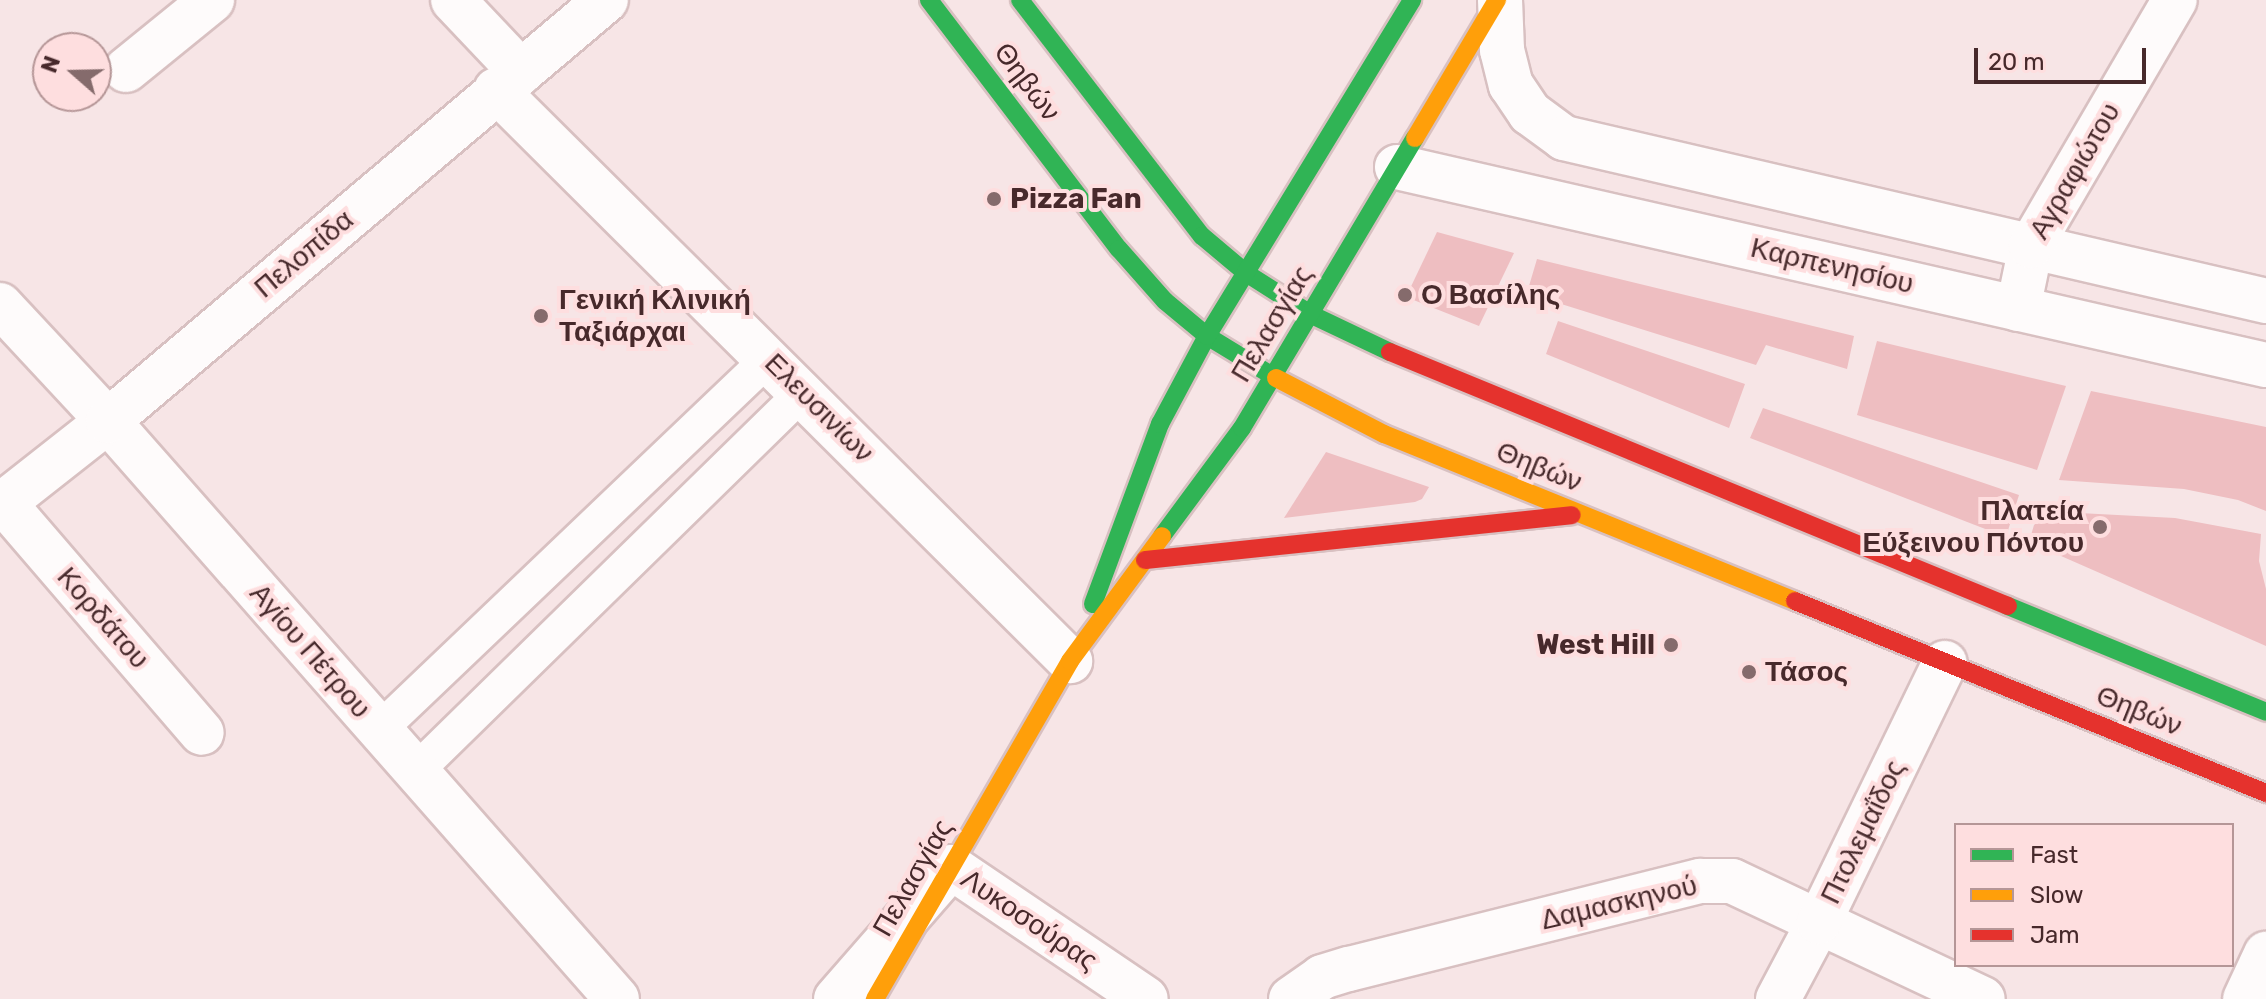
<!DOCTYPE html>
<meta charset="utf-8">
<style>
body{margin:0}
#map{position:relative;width:2266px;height:999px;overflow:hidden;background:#f7e5e6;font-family:Rubik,sans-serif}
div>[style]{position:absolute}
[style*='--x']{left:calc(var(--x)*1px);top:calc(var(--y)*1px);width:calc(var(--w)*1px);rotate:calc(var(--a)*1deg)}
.green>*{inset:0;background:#eebec1}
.roads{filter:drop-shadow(2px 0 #d8c0c1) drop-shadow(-2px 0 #d8c0c1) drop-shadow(0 2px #d8c0c1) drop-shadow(0 -2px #d8c0c1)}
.lane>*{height:34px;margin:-17px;padding:0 17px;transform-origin:17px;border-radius:17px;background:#fefbfb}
.street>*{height:44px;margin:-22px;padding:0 22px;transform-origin:22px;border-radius:22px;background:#fefbfb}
.fast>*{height:18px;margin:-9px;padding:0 9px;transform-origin:9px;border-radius:9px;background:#30b455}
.slow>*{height:18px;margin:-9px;padding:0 9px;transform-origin:9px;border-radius:9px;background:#ff9f0a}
.jam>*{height:18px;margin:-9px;padding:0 9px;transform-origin:9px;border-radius:9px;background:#e5322d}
.dots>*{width:22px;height:22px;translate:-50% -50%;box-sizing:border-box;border:4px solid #fededf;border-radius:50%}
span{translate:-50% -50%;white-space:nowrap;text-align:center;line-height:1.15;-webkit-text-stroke:8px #fededf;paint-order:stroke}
.street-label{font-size:28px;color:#47292b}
.poi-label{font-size:28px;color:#47292b;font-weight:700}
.left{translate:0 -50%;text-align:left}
.right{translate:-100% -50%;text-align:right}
.legend{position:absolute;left:1954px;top:823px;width:280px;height:144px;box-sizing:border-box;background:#fededf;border:2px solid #b59697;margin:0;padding:10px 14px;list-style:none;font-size:24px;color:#47292b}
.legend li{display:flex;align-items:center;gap:16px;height:40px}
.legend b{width:40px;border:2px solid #b59697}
.north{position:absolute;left:32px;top:32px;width:80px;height:80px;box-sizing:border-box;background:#fededf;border:2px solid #b59697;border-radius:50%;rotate:290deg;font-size:22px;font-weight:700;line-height:32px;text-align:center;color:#47292b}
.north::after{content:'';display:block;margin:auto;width:28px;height:36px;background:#856b6c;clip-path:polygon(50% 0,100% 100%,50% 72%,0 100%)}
.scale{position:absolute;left:1974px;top:48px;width:172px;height:36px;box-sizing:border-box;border:4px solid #47292b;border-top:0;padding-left:10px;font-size:24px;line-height:28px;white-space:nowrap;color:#47292b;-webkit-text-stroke:6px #fededf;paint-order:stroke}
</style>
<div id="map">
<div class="green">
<div style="clip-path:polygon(1437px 232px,1514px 253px,1479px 326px,1406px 297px)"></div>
<div style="clip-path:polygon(1537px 259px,1854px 336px,1847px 369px,1766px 345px,1756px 365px,1558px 303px,1559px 294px,1529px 286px)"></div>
<div style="clip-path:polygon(1558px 321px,1745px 384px,1729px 428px,1546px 354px)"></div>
<div style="clip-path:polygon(1877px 341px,2066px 386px,2037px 470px,1857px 415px)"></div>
<div style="clip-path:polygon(2091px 391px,2266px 427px,2266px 511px,2238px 500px,2184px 489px,2059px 480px)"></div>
<div style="clip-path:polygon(1763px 408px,2019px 495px,2006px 537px,1750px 438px)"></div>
<div style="clip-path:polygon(1326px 452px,1429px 487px,1422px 499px,1415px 502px,1284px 518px)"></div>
<div style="clip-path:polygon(2060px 512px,2175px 518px,2261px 534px,2259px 561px,2266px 589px,2266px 646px,2029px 542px,2034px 525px,2047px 514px)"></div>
</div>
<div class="roads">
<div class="lane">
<div style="--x:379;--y:730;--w:539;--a:-43.65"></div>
<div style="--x:416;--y:771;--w:542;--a:-44.4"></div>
</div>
<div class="street">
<div style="--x:453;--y:0;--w:99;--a:46.6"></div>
<div style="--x:1500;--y:0;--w:50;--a:87.7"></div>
<div style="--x:1502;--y:50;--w:36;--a:76"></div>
<div style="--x:1511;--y:85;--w:34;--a:56"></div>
<div style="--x:1530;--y:113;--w:42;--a:36.3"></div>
<div style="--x:1564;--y:138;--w:721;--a:13.07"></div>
<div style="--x:126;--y:70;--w:111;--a:-39.1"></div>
<div style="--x:496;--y:90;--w:810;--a:44.85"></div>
<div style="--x:1397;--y:167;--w:891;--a:12.84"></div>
<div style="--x:0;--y:305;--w:158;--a:47"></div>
<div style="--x:108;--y:421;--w:770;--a:48.63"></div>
<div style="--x:2018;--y:309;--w:64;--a:-78.3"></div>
<div style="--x:2031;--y:246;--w:285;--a:-59.7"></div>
<div style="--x:4;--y:503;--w:303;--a:49.3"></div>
<div style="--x:0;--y:506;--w:137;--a:-38.2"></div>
<div style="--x:108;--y:421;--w:652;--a:-40.21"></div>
<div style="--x:836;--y:999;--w:175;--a:-48.9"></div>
<div style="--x:951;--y:867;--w:235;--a:34.1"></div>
<div style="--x:1291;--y:999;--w:38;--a:-35"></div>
<div style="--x:1322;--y:977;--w:28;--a:-17"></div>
<div style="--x:1349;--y:969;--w:362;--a:-14.1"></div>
<div style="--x:1700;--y:881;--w:32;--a:0"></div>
<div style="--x:1732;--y:881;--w:277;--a:25.2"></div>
<div style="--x:1778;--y:999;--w:87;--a:-62"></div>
<div style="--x:1819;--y:922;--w:288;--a:-64.1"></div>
<div style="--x:2245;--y:999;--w:50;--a:-65"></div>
</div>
<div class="fast">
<div style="--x:929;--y:0;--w:313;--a:52.7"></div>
<div style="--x:1119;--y:249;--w:69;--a:48.5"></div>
<div style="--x:1165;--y:301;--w:55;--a:39.8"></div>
<div style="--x:1207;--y:336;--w:81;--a:31.3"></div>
<div style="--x:1020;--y:0;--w:298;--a:52.4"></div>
<div style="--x:1202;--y:236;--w:57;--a:40.1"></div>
<div style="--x:1246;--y:273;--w:78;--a:32.5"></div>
<div style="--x:1312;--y:315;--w:86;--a:25.4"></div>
<div style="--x:1162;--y:536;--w:134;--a:-53.5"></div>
<div style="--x:1242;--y:428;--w:338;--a:-59.2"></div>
<div style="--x:1093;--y:604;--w:192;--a:-69.6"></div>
<div style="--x:1160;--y:424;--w:100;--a:-61.9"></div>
<div style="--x:1207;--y:336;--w:394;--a:-58.6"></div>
<div style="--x:2008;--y:606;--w:279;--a:22.3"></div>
</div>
<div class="slow">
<div style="--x:1415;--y:138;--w:161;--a:-59.3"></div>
<div style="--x:1276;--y:378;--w:122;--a:27.4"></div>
<div style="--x:1384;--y:434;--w:444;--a:22.1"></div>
<div style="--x:875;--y:999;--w:390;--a:-60"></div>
<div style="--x:1070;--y:661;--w:155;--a:-53.6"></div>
</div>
<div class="jam">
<div style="--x:1390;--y:352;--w:668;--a:22.34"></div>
<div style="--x:1145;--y:560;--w:429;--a:-6"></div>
<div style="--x:1795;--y:601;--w:509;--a:22.18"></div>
</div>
</div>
<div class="dots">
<div style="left:994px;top:199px;background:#856b6c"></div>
<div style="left:1405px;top:295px;background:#856b6c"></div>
<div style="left:541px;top:316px;background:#856b6c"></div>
<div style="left:2100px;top:527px;background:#856b6c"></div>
<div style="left:1671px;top:645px;background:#856b6c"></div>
<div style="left:1749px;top:672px;background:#856b6c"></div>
</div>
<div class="street-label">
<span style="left:1027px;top:82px;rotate:53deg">Θηβών</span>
<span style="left:2075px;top:171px;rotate:-60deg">Αγραφιώτου</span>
<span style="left:304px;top:254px;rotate:-40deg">Πελοπίδα</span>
<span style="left:1832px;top:266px;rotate:13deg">Καρπενησίου</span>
<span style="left:1272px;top:324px;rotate:-59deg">Πελασγίας</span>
<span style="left:819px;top:408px;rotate:45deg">Ελευσινίων</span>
<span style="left:1539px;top:467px;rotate:22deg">Θηβών</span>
<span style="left:103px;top:618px;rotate:49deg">Κορδάτου</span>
<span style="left:310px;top:651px;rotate:49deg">Αγίου Πέτρου</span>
<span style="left:2139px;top:711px;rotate:22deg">Θηβών</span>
<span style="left:1863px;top:832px;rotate:-64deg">Πτολεμαΐδος</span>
<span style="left:913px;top:878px;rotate:-60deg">Πελασγίας</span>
<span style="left:1619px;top:903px;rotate:-13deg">Δαμασκηνού</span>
<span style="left:1029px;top:920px;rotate:34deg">Λυκοσούρας</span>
</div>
<div class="poi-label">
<span class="left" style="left:1010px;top:199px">Pizza Fan</span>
<span class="left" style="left:1421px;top:295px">Ο Βασίλης</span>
<span class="left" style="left:559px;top:316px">Γενική Κλινική<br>Ταξιάρχαι</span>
<span class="right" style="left:2084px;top:527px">Πλατεία<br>Εύξεινου Πόντου</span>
<span class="right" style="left:1655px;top:645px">West Hill</span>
<span class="left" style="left:1765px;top:672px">Τάσος</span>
</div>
<ul class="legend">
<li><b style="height:10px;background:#30b455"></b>Fast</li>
<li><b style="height:10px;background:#ff9f0a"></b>Slow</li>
<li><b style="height:10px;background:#e5322d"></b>Jam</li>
</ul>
<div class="north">N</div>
<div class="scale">20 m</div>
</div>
